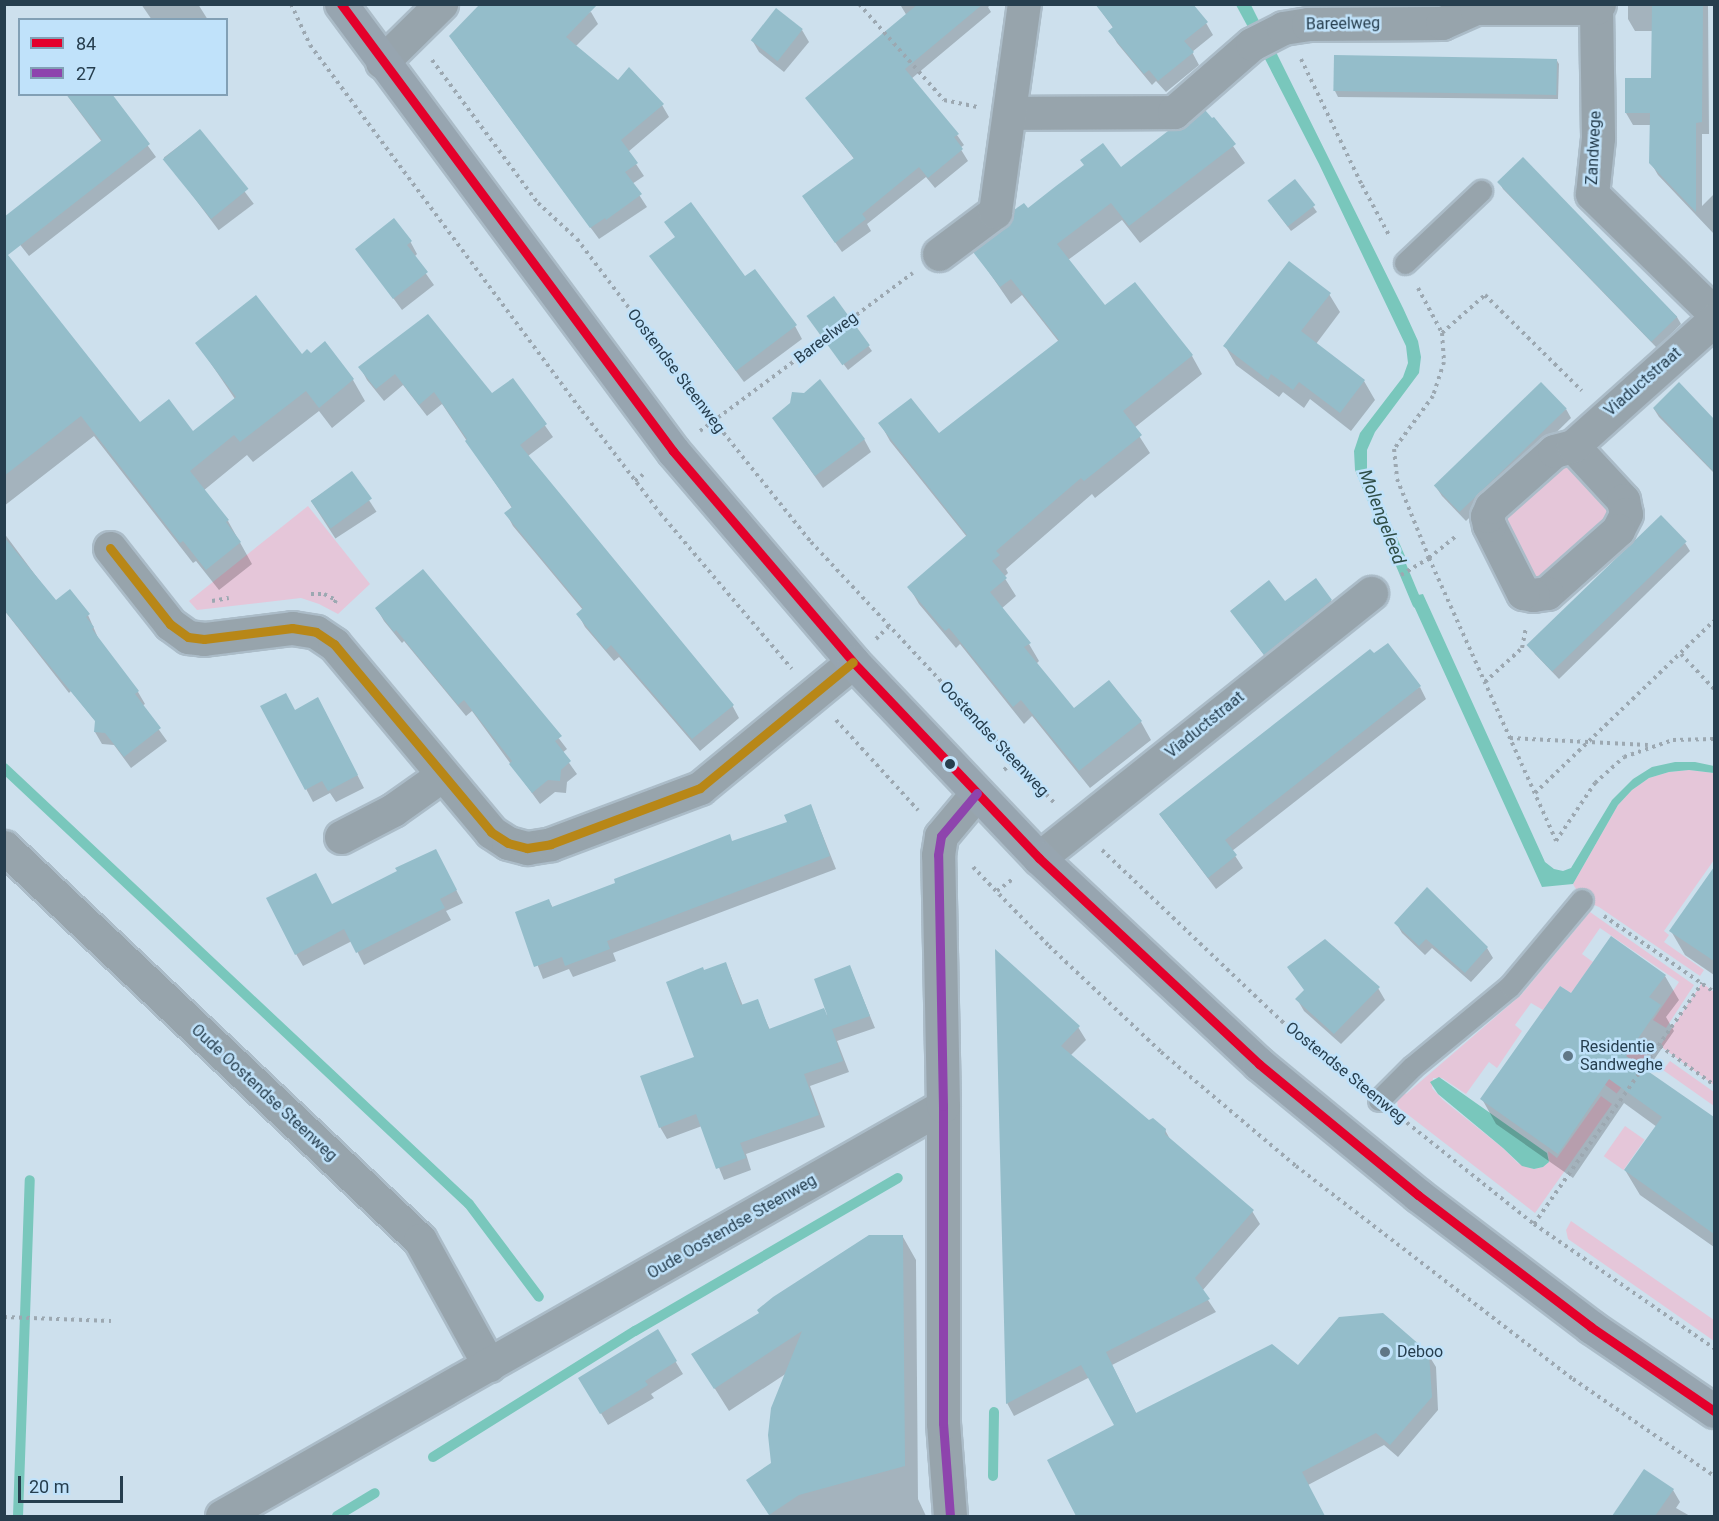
<!DOCTYPE html>
<style>
body{margin:0}
#map{position:relative;width:1719px;height:1521px;overflow:hidden;background:#cde0ed;font-family:Roboto,sans-serif}
div>[style]{position:absolute}
[style*='--x']{left:calc(var(--x)*1px);top:calc(var(--y)*1px);width:calc(var(--w)*1px);rotate:calc(var(--a)*1deg)}
.green>*{inset:0;background:#e5c6d9;transform-origin:0 0}
.water>*{inset:0;background:#79c7bc}
.shadow>*{inset:0;background:#0003;transform-origin:0 0}
.stream>*{height:10px;margin:-5px;padding:0 5px;transform-origin:5px;border-radius:5px;background:#79c7bc}
.building>*{inset:0;background:#94bdca;transform-origin:0 0}
.path>*{height:4px;margin-top:-2px;transform-origin:0;background:repeating-linear-gradient(90deg,#9ca8b1 0 3px,transparent 0 7.5px)}
.roads{filter:drop-shadow(2px 0 #abbcc8) drop-shadow(-2px 0 #abbcc8) drop-shadow(0 2px #abbcc8) drop-shadow(0 -2px #abbcc8)}
.lane>*{height:21px;margin:-10.5px;padding:0 10.5px;transform-origin:10.5px;border-radius:10.5px;background:#97a4ac}
.street>*{height:33px;margin:-16.5px;padding:0 16.5px;transform-origin:16.5px;border-radius:16.5px;background:#97a4ac}
.primary>*{height:33px;margin:-16.5px;padding:0 16.5px;transform-origin:16.5px;border-radius:16.5px;background:#97a5b0}
.bus-1>*{height:9px;margin:-4.5px;padding:0 4.5px;transform-origin:4.5px;border-radius:4.5px;background:#e4002b}
.bus-2>*{height:9px;margin:-4.5px;padding:0 4.5px;transform-origin:4.5px;border-radius:4.5px;background:#8e44ad}
.bus-3>*{height:9px;margin:-4.5px;padding:0 4.5px;transform-origin:4.5px;border-radius:4.5px;background:#b88717}
.dots>*{width:16px;height:16px;translate:-50% -50%;box-sizing:border-box;border:3px solid #c0e2fa;border-radius:50%}
span{translate:-50% -50%;white-space:nowrap;text-align:center;line-height:1.15;-webkit-text-stroke:5px #c0e2fa;paint-order:stroke}
.street-label{font-size:16px;color:#263e4e}
.poi-label{font-size:16px;color:#263e4e}
.left{translate:0 -50%;text-align:left}
.water-label{font-size:18px;color:#2e4d46;font-style:italic}
.frame{position:absolute;inset:0;border:6px solid #263e4e;pointer-events:none}
.legend{position:absolute;left:18px;top:18px;width:210px;height:78px;box-sizing:border-box;background:#c0e2fa;border:2px solid #82a0b5;margin:0;padding:8px 10px;list-style:none;font-size:18px;color:#263e4e}
.legend li{display:flex;align-items:center;gap:12px;height:30px}
.legend b{width:30px;border:2px solid #82a0b5}
.scale{position:absolute;left:18px;top:1476px;width:105px;height:27px;box-sizing:border-box;border:3px solid #263e4e;border-top:0;padding-left:8px;font-size:18px;line-height:21px;white-space:nowrap;color:#263e4e;-webkit-text-stroke:4px #c0e2fa;paint-order:stroke}
</style>
<div id="map">
<div class="green">
<div style="clip-path:polygon(1562px 465px,1574px 466px,1608px 500px,1609px 515px,1545px 579px,1533px 579px,1504px 521px,1509px 512px)"></div>
<div style="clip-path:polygon(308px 506px,370px 584px,338px 614px,319px 604px,301px 598px,197px 610px,189px 601px)"></div>
<div style="clip-path:polygon(1689px 770px,1714px 773px,1714px 860px,1664px 931px,1669px 935px,1664px 942px,1704px 970px,1700px 976px,1599px 907px,1582px 900px,1573px 884px,1618px 805px,1632px 790px,1649px 778px,1669px 772px)"></div>
<div style="clip-path:polygon(1590px 912px,1694px 985px,1666px 1028px,1653px 1020px,1679px 982px,1600px 928px,1582px 954px,1593px 962px,1571px 993px,1560px 986px,1543px 1010px,1531px 1003px,1515px 1025px,1522px 1031px,1497px 1068px,1489px 1062px,1466px 1094px,1442px 1078px,1433px 1078px,1432px 1088px,1443px 1100px,1503px 1148px,1518px 1163px,1534px 1169px,1543px 1167px,1549px 1162px,1548px 1151px,1557px 1158px,1601px 1096px,1612px 1104px,1535px 1213px,1398px 1107px,1396px 1095px,1400px 1090px,1406px 1094px,1521px 995px)"></div>
<div style="clip-path:polygon(1702px 983px,1714px 992px,1714px 1085px,1660px 1046px)"></div>
<div style="left:1639px;top:1039px;width:15px;height:57px;rotate:37deg"></div>
<div style="clip-path:polygon(1670px 1061px,1714px 1092px,1714px 1106px,1663px 1070px)"></div>
<div style="left:1625px;top:1126px;width:24px;height:37px;rotate:35deg"></div>
<div style="clip-path:polygon(1571px 1221px,1714px 1320px,1714px 1341px,1568px 1239px,1566px 1230px)"></div>
</div>
<div class="water">
<div style="clip-path:polygon(1236px 5px,1251px 5px,1260px 23px,1249px 29px)"></div>
<div style="clip-path:polygon(1276px 52px,1403px 308px,1418px 341px,1421px 357px,1419px 373px,1375px 432px,1367px 450px,1367px 469px,1405px 556px,1393px 562px,1355px 470px,1354px 451px,1360px 433px,1403px 377px,1408px 363px,1406px 346px,1319px 164px,1264px 57px)"></div>
<div style="clip-path:polygon(1415px 589px,1418px 595px,1423px 594px,1545px 862px,1554px 869px,1563px 871px,1571px 868px,1612px 800px,1633px 779px,1652px 767px,1675px 762px,1695px 762px,1714px 766px,1714px 773px,1689px 770px,1669px 772px,1649px 778px,1632px 790px,1618px 805px,1573px 884px,1542px 887px,1408px 593px)"></div>
<div style="clip-path:polygon(1439px 1077px,1547px 1153px,1549px 1162px,1543px 1167px,1534px 1169px,1522px 1166px,1503px 1148px,1438px 1094px,1430px 1082px)"></div>
</div>
<div class="shadow">
<div style="clip-path:polygon(141px 4px,198px 4px,208px 20px,152px 20px)"></div>
<div style="clip-path:polygon(903px 4px,992px 4px,988px 7px,991px 12px,911px 79px,957px 135px,964px 145px,960px 148px,968px 161px,935px 188px,926px 177px,867px 224px,871px 231px,842px 252px,810px 207px,855px 160px,807px 98px,907px 16px,901px 6px)"></div>
<div style="clip-path:polygon(1096px 4px,1206px 23px,1213px 35px,1192px 52px,1199px 65px,1166px 92px,1156px 81px,1152px 85px,1117px 43px,1110px 31px,1114px 29px)"></div>
<div style="clip-path:polygon(1628px 4px,1708px 4px,1709px 134px,1702px 134px,1702px 206px,1714px 194px,1714px 234px,1658px 175px,1651px 163px,1652px 125px,1633px 125px,1626px 113px,1652px 80px,1653px 31px,1635px 31px,1628px 19px)"></div>
<div style="clip-path:polygon(591px 12px,598px 24px,575px 47px,618px 82px,662px 105px,669px 117px,628px 152px,644px 176px,632px 184px,647px 207px,599px 239px,458px 48px)"></div>
<div style="clip-path:polygon(802px 30px,809px 42px,784px 72px,759px 52px,752px 40px)"></div>
<div style="clip-path:polygon(1556px 59px,1559px 64px,1558px 99px,1338px 97px,1335px 91px)"></div>
<div style="clip-path:polygon(66px 94px,110px 94px,156px 157px,29px 256px,10px 232px,102px 142px)"></div>
<div style="clip-path:polygon(1214px 119px,1245px 163px,1140px 243px,1122px 220px,1068px 260px,1105px 307px,1135px 284px,1192px 356px,1202px 374px,1134px 428px,1150px 453px,1095px 498px,1092px 494px,1006px 569px,1008px 573px,1004px 577px,1016px 596px,1001px 609px,1029px 644px,1039px 661px,1036px 664px,1074px 711px,1109px 682px,1141px 722px,1151px 740px,1090px 788px,1032px 716px,1024px 724px,960px 644px,956px 648px,919px 604px,909px 587px,967px 537px,890px 441px,880px 423px,939px 435px,1059px 342px,1022px 295px,1011px 304px,975px 252px,1028px 210px,1121px 169px)"></div>
<div style="left:199px;top:131px;width:91px;height:44px;rotate:53deg"></div>
<div style="clip-path:polygon(1523px 159px,1677px 317px,1681px 324px,1657px 348px,1503px 189px,1499px 182px)"></div>
<div style="clip-path:polygon(1295px 181px,1317px 212px,1291px 231px,1272px 206px)"></div>
<div style="clip-path:polygon(410px 241px,417px 254px,414px 257px,434px 285px,402px 310px,357px 249px)"></div>
<div style="clip-path:polygon(4px 252px,140px 424px,193px 433px,235px 399px,197px 343px,301px 356px,311px 355px,325px 343px,353px 380px,365px 401px,332px 428px,319px 411px,253px 462px,247px 455px,203px 491px,228px 521px,252px 564px,219px 590px,196px 561px,193px 563px,94px 436px,4px 506px)"></div>
<div style="clip-path:polygon(651px 257px,745px 278px,795px 326px,802px 339px,744px 382px)"></div>
<div style="clip-path:polygon(1329px 294px,1340px 312px,1316px 344px,1364px 381px,1375px 400px,1351px 431px,1310px 399px,1304px 408px,1283px 392px,1279px 397px,1236px 365px,1225px 346px)"></div>
<div style="clip-path:polygon(834px 298px,872px 351px,848px 370px,812px 322px)"></div>
<div style="clip-path:polygon(428px 316px,492px 395px,513px 380px,553px 437px,528px 456px,732px 705px,739px 718px,700px 751px,619px 657px,614px 661px,585px 627px,578px 614px,583px 610px,513px 526px,506px 513px,512px 508px,442px 404px,427px 416px,403px 385px,384px 401px,367px 380px,360px 367px)"></div>
<div style="clip-path:polygon(1679px 385px,1714px 421px,1714px 473px,1659px 417px,1654px 409px)"></div>
<div style="clip-path:polygon(1566px 409px,1571px 418px,1466px 521px,1442px 496px,1436px 487px)"></div>
<div style="clip-path:polygon(774px 419px,864px 439px,871px 452px,823px 488px)"></div>
<div style="left:352px;top:474px;width:45px;height:49px;rotate:57deg"></div>
<div style="clip-path:polygon(4px 533px,56px 603px,88px 615px,99px 640px,138px 692px,145px 704px,142px 706px,167px 741px,131px 768px,114px 745px,102px 744px,95px 732px,97px 723px,71px 691px,69px 693px,4px 610px)"></div>
<div style="clip-path:polygon(1685px 543px,1690px 551px,1559px 679px,1535px 654px,1530px 646px)"></div>
<div style="clip-path:polygon(1331px 601px,1338px 613px,1272px 666px,1232px 611px,1285px 603px)"></div>
<div style="clip-path:polygon(377px 609px,498px 664px,500px 662px,567px 749px,562px 753px,577px 774px,567px 782px,566px 793px,555px 792px,540px 804px,472px 711px,466px 716px,404px 641px,402px 643px,384px 621px)"></div>
<div style="clip-path:polygon(1420px 687px,1426px 699px,1232px 851px,1243px 868px,1216px 889px,1160px 815px)"></div>
<div style="clip-path:polygon(262px 706px,295px 712px,325px 712px,364px 788px,336px 802px,330px 793px,313px 802px)"></div>
<div style="clip-path:polygon(811px 806px,836px 869px,613px 953px,616px 961px,573px 977px,569px 969px,543px 979px,517px 913px,549px 901px,553px 908px,788px 823px)"></div>
<div style="clip-path:polygon(442px 863px,463px 903px,446px 911px,451px 920px,364px 965px,352px 941px,303px 966px,296px 954px,332px 906px,399px 872px)"></div>
<div style="clip-path:polygon(1714px 869px,1714px 975px,1685px 955px,1671px 931px)"></div>
<div style="clip-path:polygon(1396px 923px,1487px 948px,1493px 958px,1471px 982px,1432px 948px,1425px 955px,1402px 933px)"></div>
<div style="clip-path:polygon(997px 953px,1078px 1027px,1086px 1040px,1070px 1056px,1149px 1121px,1165px 1130px,1171px 1141px,1252px 1211px,1260px 1224px,1202px 1291px,1216px 1312px,1112px 1365px,1137px 1415px,1298px 1368px,1428px 1354px,1436px 1367px,1438px 1410px,1398px 1457px,1384px 1445px,1308px 1485px,1324px 1516px,1078px 1516px,1049px 1460px,1116px 1426px,1090px 1377px,1014px 1416px,1007px 1403px)"></div>
<div style="clip-path:polygon(726px 964px,743px 1006px,757px 1001px,770px 1030px,828px 1015px,850px 967px,875px 1028px,837px 1041px,849px 1072px,810px 1086px,825px 1127px,746px 1154px,751px 1170px,724px 1180px,702px 1126px,667px 1139px,660px 1127px,696px 1058px,704px 972px)"></div>
<div style="clip-path:polygon(1665px 976px,1679px 1000px,1666px 1017px,1674px 1031px,1646px 1071px,1714px 1118px,1714px 1247px,1640px 1195px,1625px 1170px,1657px 1127px,1624px 1103px,1573px 1178px,1496px 1124px,1482px 1099px,1572px 995px)"></div>
<div style="clip-path:polygon(1378px 988px,1385px 1000px,1341px 1044px,1304px 1011px,1297px 999px)"></div>
<div style="clip-path:polygon(903px 1237px,916px 1260px,918px 1499px,926px 1516px,770px 1516px,748px 1481px,773px 1464px,787px 1373px,729px 1411px,693px 1354px)"></div>
<div style="clip-path:polygon(657px 1331px,683px 1374px,651px 1394px,654px 1398px,608px 1425px,580px 1378px)"></div>
<div style="clip-path:polygon(1644px 1471px,1673px 1490px,1680px 1502px,1676px 1508px,1690px 1516px,1614px 1516px)"></div>
</div>
<div class="stream">
<div style="--x:1394;--y:548;--w:60;--a:67.3"></div>
<div style="--x:4;--y:768;--w:637;--a:43.16"></div>
<div style="--x:469;--y:1204;--w:116;--a:53"></div>
<div style="--x:433;--y:1457;--w:238;--a:-32"></div>
<div style="--x:635;--y:1331;--w:304;--a:-30.2"></div>
<div style="--x:993;--y:1476;--w:64;--a:-89.1"></div>
<div style="--x:18;--y:1516;--w:336;--a:-88"></div>
<div style="--x:337;--y:1516;--w:44;--a:-31.2"></div>
</div>
<div class="building">
<div style="clip-path:polygon(480px 4px,598px 4px,566px 37px,618px 80px,629px 67px,664px 104px,621px 140px,638px 163px,625px 172px,642px 194px,606px 220px,605px 218px,590px 228px,449px 36px)"></div>
<div style="clip-path:polygon(918px 4px,983px 4px,905px 69px,959px 134px,954px 137px,963px 149px,928px 178px,919px 167px,862px 214px,866px 219px,835px 243px,802px 196px,854px 158px,805px 98px)"></div>
<div style="clip-path:polygon(1095px 4px,1193px 4px,1208px 22px,1184px 41px,1194px 52px,1158px 81px,1149px 70px,1144px 74px,1108px 31px,1113px 27px)"></div>
<div style="clip-path:polygon(1652px 4px,1703px 4px,1702px 122px,1696px 123px,1696px 212px,1649px 163px,1650px 113px,1625px 113px,1625px 78px,1651px 78px)"></div>
<div style="left:776px;top:8px;width:34px;height:41px;rotate:38deg"></div>
<div style="left:1334px;top:55px;width:223px;height:36px;rotate:1deg"></div>
<div style="clip-path:polygon(66px 94px,112px 94px,150px 144px,8px 255px,140px 422px,169px 399px,193px 431px,236px 397px,195px 343px,256px 295px,302px 354px,307px 349px,311px 353px,325px 341px,354px 379px,319px 408px,306px 391px,240px 442px,234px 435px,190px 471px,229px 520px,226px 522px,241px 542px,206px 570px,183px 541px,180px 543px,81px 416px,4px 476px,4px 217px,102px 140px)"></div>
<div style="clip-path:polygon(1205px 110px,1212px 118px,1214px 117px,1236px 144px,1129px 226px,1111px 203px,1057px 244px,1105px 305px,1135px 282px,1193px 355px,1123px 411px,1142px 435px,1084px 481px,1081px 478px,996px 551px,1000px 555px,992px 561px,1007px 578px,990px 592px,1031px 643px,1024px 647px,1074px 708px,1109px 680px,1142px 721px,1079px 771px,1021px 700px,1013px 707px,949px 628px,945px 631px,907px 587px,967px 535px,878px 423px,911px 398px,939px 433px,1059px 340px,1011px 279px,1000px 287px,973px 252px,1007px 227px,1014px 210px,1024px 203px,1028px 208px,1056px 186px,1084px 165px,1080px 160px,1103px 143px,1121px 167px,1168px 131px,1186px 127px)"></div>
<div style="left:200px;top:129px;width:77px;height:48px;rotate:51deg"></div>
<div style="left:1523px;top:157px;width:222px;height:36px;rotate:46deg"></div>
<div style="left:1295px;top:179px;width:33px;height:35px;rotate:52deg"></div>
<div style="clip-path:polygon(691px 202px,745px 276px,755px 269px,797px 325px,736px 371px,649px 256px,675px 237px,664px 222px)"></div>
<div style="clip-path:polygon(394px 218px,412px 241px,407px 245px,428px 272px,393px 299px,355px 249px)"></div>
<div style="clip-path:polygon(1289px 261px,1331px 293px,1301px 331px,1365px 380px,1340px 413px,1299px 382px,1293px 390px,1271px 374px,1268px 380px,1223px 346px)"></div>
<div style="left:834px;top:296px;width:61px;height:34px;rotate:54deg"></div>
<div style="clip-path:polygon(428px 314px,492px 393px,513px 378px,547px 424px,520px 445px,734px 705px,692px 739px,611px 645px,606px 650px,576px 614px,583px 608px,504px 513px,512px 507px,465px 441px,467px 439px,434px 392px,419px 405px,395px 374px,376px 389px,358px 367px)"></div>
<div style="clip-path:polygon(820px 379px,865px 439px,815px 476px,772px 418px,790px 403px,792px 392px,804px 393px)"></div>
<div style="left:1541px;top:382px;width:37px;height:149px;rotate:46deg"></div>
<div style="clip-path:polygon(1679px 382px,1714px 419px,1714px 472px,1653px 408px)"></div>
<div style="left:352px;top:471px;width:34px;height:51px;rotate:54deg"></div>
<div style="left:1661px;top:515px;width:37px;height:187px;rotate:46deg"></div>
<div style="clip-path:polygon(4px 537px,56px 600px,70px 589px,90px 614px,86px 617px,94px 627px,92px 629px,139px 691px,135px 694px,161px 728px,124px 757px,105px 733px,94px 732px,95px 721px,4px 610px)"></div>
<div style="clip-path:polygon(423px 569px,562px 736px,555px 741px,571px 761px,561px 770px,560px 781px,548px 780px,532px 793px,509px 764px,512px 761px,464px 700px,458px 705px,396px 630px,394px 632px,375px 608px)"></div>
<div style="clip-path:polygon(1316px 578px,1332px 600px,1264px 655px,1230px 611px,1269px 580px,1285px 601px)"></div>
<div style="clip-path:polygon(1388px 643px,1421px 686px,1225px 840px,1237px 855px,1208px 878px,1159px 814px,1370px 649px,1374px 653px)"></div>
<div style="clip-path:polygon(286px 693px,295px 710px,318px 697px,358px 775px,328px 791px,322px 781px,305px 790px,260px 706px)"></div>
<div style="clip-path:polygon(811px 804px,830px 856px,607px 941px,610px 949px,565px 966px,562px 957px,534px 967px,515px 912px,549px 899px,552px 907px,615px 883px,614px 879px,730px 834px,732px 841px,787px 822px,784px 815px)"></div>
<div style="clip-path:polygon(436px 849px,457px 890px,440px 899px,445px 908px,356px 953px,344px 929px,295px 955px,266px 898px,316px 873px,332px 904px,397px 871px,395px 868px)"></div>
<div style="clip-path:polygon(1714px 867px,1714px 961px,1669px 931px)"></div>
<div style="clip-path:polygon(1427px 887px,1488px 947px,1465px 973px,1426px 939px,1419px 946px,1394px 923px)"></div>
<div style="clip-path:polygon(1611px 936px,1666px 975px,1649px 997px,1661px 1005px,1626px 1056px,1714px 1117px,1714px 1234px,1624px 1170px,1662px 1117px,1609px 1079px,1558px 1154px,1480px 1099px,1560px 986px,1571px 993px)"></div>
<div style="clip-path:polygon(1325px 939px,1380px 987px,1334px 1034px,1295px 999px,1304px 990px,1287px 967px)"></div>
<div style="clip-path:polygon(995px 949px,1080px 1026px,1061px 1046px,1149px 1120px,1153px 1118px,1166px 1129px,1165px 1134px,1254px 1210px,1195px 1278px,1210px 1299px,1106px 1352px,1136px 1413px,1272px 1344px,1298px 1365px,1339px 1317px,1383px 1313px,1429px 1353px,1432px 1397px,1390px 1445px,1376px 1433px,1302px 1472px,1325px 1516px,1076px 1516px,1047px 1460px,1114px 1425px,1081px 1365px,1006px 1404px)"></div>
<div style="clip-path:polygon(726px 962px,741px 1005px,758px 999px,769px 1029px,824px 1008px,829px 1020px,814px 979px,850px 965px,870px 1016px,832px 1029px,843px 1061px,804px 1074px,819px 1115px,740px 1143px,746px 1158px,716px 1169px,696px 1114px,659px 1128px,640px 1076px,694px 1057px,666px 982px,703px 967px,704px 970px)"></div>
<div style="clip-path:polygon(869px 1235px,903px 1235px,905px 1466px,799px 1495px,769px 1515px,746px 1480px,771px 1463px,768px 1435px,771px 1408px,802px 1331px,714px 1389px,691px 1354px,759px 1313px,757px 1310px,773px 1297px)"></div>
<div style="clip-path:polygon(658px 1329px,677px 1361px,645px 1381px,648px 1385px,600px 1414px,578px 1378px)"></div>
<div style="clip-path:polygon(1644px 1469px,1674px 1489px,1655px 1516px,1612px 1516px)"></div>
</div>
<div class="path">
<div style="--x:291;--y:4;--w:45;--a:65.1"></div>
<div style="--x:310;--y:45;--w:456;--a:53.4"></div>
<div style="--x:582;--y:411;--w:128;--a:52.6"></div>
<div style="--x:660;--y:513;--w:204;--a:49.8"></div>
<div style="--x:859;--y:4;--w:128;--a:48.5"></div>
<div style="--x:944;--y:100;--w:34;--a:12"></div>
<div style="--x:1301;--y:59;--w:140;--a:64.2"></div>
<div style="--x:1362;--y:185;--w:59;--a:61.7"></div>
<div style="--x:432;--y:60;--w:178;--a:53.5"></div>
<div style="--x:538;--y:203;--w:53;--a:42.7"></div>
<div style="--x:577;--y:239;--w:228;--a:53"></div>
<div style="--x:714;--y:421;--w:155;--a:51.3"></div>
<div style="--x:811;--y:542;--w:357;--a:47"></div>
<div style="--x:1418;--y:288;--w:51;--a:61.9"></div>
<div style="--x:1442;--y:333;--w:29;--a:86"></div>
<div style="--x:1444;--y:362;--w:36;--a:108"></div>
<div style="--x:1433;--y:396;--w:66;--a:126.3"></div>
<div style="--x:1394;--y:449;--w:30;--a:84"></div>
<div style="--x:1397;--y:479;--w:85;--a:67.9"></div>
<div style="--x:1429;--y:558;--w:310;--a:65.8"></div>
<div style="--x:1556;--y:841;--w:70;--a:-56.1"></div>
<div style="--x:1595;--y:783;--w:39;--a:-42"></div>
<div style="--x:1624;--y:757;--w:52;--a:-19.1"></div>
<div style="--x:1673;--y:740;--w:41;--a:-1.4"></div>
<div style="--x:1442;--y:333;--w:57;--a:-41.5"></div>
<div style="--x:1485;--y:295;--w:136;--a:44.7"></div>
<div style="--x:700;--y:431;--w:265;--a:-36.6"></div>
<div style="--x:635;--y:481;--w:14;--a:-39"></div>
<div style="--x:1401;--y:575;--w:33;--a:-31"></div>
<div style="--x:1429;--y:558;--w:35;--a:-39"></div>
<div style="--x:311;--y:594;--w:13;--a:0"></div>
<div style="--x:324;--y:594;--w:13;--a:27"></div>
<div style="--x:336;--y:600;--w:4;--a:117"></div>
<div style="--x:212;--y:601;--w:17;--a:-10"></div>
<div style="--x:876;--y:639;--w:17;--a:-45"></div>
<div style="--x:1681;--y:654;--w:48;--a:46.7"></div>
<div style="--x:1485;--y:682;--w:50;--a:-42.6"></div>
<div style="--x:1522;--y:648;--w:20;--a:-79"></div>
<div style="--x:836;--y:720;--w:122;--a:47.7"></div>
<div style="--x:1510;--y:738;--w:138;--a:2.9"></div>
<div style="--x:1004;--y:770;--w:13;--a:-42"></div>
<div style="--x:1535;--y:793;--w:248;--a:-43.9"></div>
<div style="--x:1102;--y:850;--w:268;--a:43.6"></div>
<div style="--x:1296;--y:1035;--w:78;--a:37.7"></div>
<div style="--x:973;--y:867;--w:110;--a:46.1"></div>
<div style="--x:1049;--y:946;--w:154;--a:43.4"></div>
<div style="--x:1161;--y:1052;--w:177;--a:40.2"></div>
<div style="--x:1296;--y:1166;--w:349;--a:37.6"></div>
<div style="--x:1573;--y:1379;--w:171;--a:34.5"></div>
<div style="--x:997;--y:891;--w:20;--a:-37"></div>
<div style="--x:1604;--y:916;--w:134;--a:34.6"></div>
<div style="--x:1660;--y:1046;--w:67;--a:35.8"></div>
<div style="--x:1401;--y:1118;--w:170;--a:38.6"></div>
<div style="--x:1534;--y:1224;--w:219;--a:34.6"></div>
<div style="--x:1534;--y:1224;--w:294;--a:-55.1"></div>
<div style="--x:4;--y:1317;--w:107;--a:2.1"></div>
</div>
<div class="roads">
<div class="lane">
<div style="--x:1405;--y:263;--w:105;--a:-43.5"></div>
<div style="--x:1379;--y:1100;--w:47;--a:-45"></div>
<div style="--x:1412;--y:1067;--w:127;--a:-39.6"></div>
<div style="--x:1510;--y:986;--w:112;--a:-50.1"></div>
</div>
<div class="street">
<div style="--x:1599;--y:4;--w:5;--a:127"></div>
<div style="--x:1596;--y:8;--w:130;--a:89.1"></div>
<div style="--x:1598;--y:138;--w:56;--a:96.1"></div>
<div style="--x:1592;--y:194;--w:170;--a:44.3"></div>
<div style="--x:382;--y:62;--w:83;--a:-44.5"></div>
<div style="--x:1009;--y:113;--w:165;--a:-0.3"></div>
<div style="--x:1174;--y:112;--w:103;--a:-41.1"></div>
<div style="--x:1252;--y:44;--w:35;--a:-27"></div>
<div style="--x:1283;--y:28;--w:25;--a:-9"></div>
<div style="--x:1308;--y:24;--w:134;--a:-0.4"></div>
<div style="--x:1442;--y:23;--w:37;--a:-24"></div>
<div style="--x:1476;--y:8;--w:120;--a:0"></div>
<div style="--x:939;--y:254;--w:70;--a:-36.9"></div>
<div style="--x:995;--y:212;--w:210;--a:-82.1"></div>
<div style="--x:1573;--y:446;--w:74;--a:47.2"></div>
<div style="--x:1623;--y:500;--w:14;--a:78"></div>
<div style="--x:1626;--y:514;--w:18;--a:117"></div>
<div style="--x:1618;--y:530;--w:95;--a:138.4"></div>
<div style="--x:1547;--y:593;--w:14;--a:172"></div>
<div style="--x:1533;--y:595;--w:10;--a:-169"></div>
<div style="--x:1523;--y:593;--w:76;--a:-116.6"></div>
<div style="--x:1489;--y:525;--w:9;--a:-103"></div>
<div style="--x:1487;--y:516;--w:10;--a:-66"></div>
<div style="--x:1491;--y:507;--w:84;--a:-41.6"></div>
<div style="--x:1554;--y:451;--w:20;--a:-15"></div>
<div style="--x:1573;--y:446;--w:189;--a:-41.8"></div>
<div style="--x:110;--y:548;--w:97;--a:51.7"></div>
<div style="--x:170;--y:624;--w:22;--a:36"></div>
<div style="--x:188;--y:637;--w:16;--a:7"></div>
<div style="--x:204;--y:639;--w:89;--a:-7.1"></div>
<div style="--x:292;--y:628;--w:24;--a:9"></div>
<div style="--x:316;--y:632;--w:22;--a:34"></div>
<div style="--x:334;--y:644;--w:245;--a:50.1"></div>
<div style="--x:491;--y:832;--w:20;--a:33"></div>
<div style="--x:508;--y:843;--w:20;--a:15"></div>
<div style="--x:527;--y:848;--w:24;--a:-9"></div>
<div style="--x:551;--y:844;--w:159;--a:-20.6"></div>
<div style="--x:700;--y:788;--w:198;--a:-39.5"></div>
<div style="--x:341;--y:837;--w:59;--a:-27.4"></div>
<div style="--x:393;--y:810;--w:59;--a:-35.3"></div>
<div style="--x:4;--y:847;--w:572;--a:43.37"></div>
<div style="--x:420;--y:1240;--w:143;--a:61.1"></div>
<div style="--x:1039;--y:858;--w:425;--a:-38.6"></div>
<div style="--x:222;--y:1516;--w:829;--a:-29.62"></div>
<div style="--x:950;--y:1516;--w:93;--a:-94.3"></div>
<div style="--x:943;--y:1423;--w:317;--a:-90"></div>
<div style="--x:943;--y:1106;--w:251;--a:-91.1"></div>
<div style="--x:938;--y:855;--w:19;--a:-81"></div>
<div style="--x:941;--y:836;--w:56;--a:-50.1"></div>
</div>
<div class="primary">
<div style="--x:341;--y:4;--w:557;--a:53.4"></div>
<div style="--x:673;--y:451;--w:277;--a:49.5"></div>
<div style="--x:853;--y:662;--w:270;--a:46.5"></div>
<div style="--x:1039;--y:858;--w:301;--a:43.1"></div>
<div style="--x:1259;--y:1064;--w:206;--a:39.5"></div>
<div style="--x:1418;--y:1195;--w:218;--a:37.3"></div>
<div style="--x:1591;--y:1327;--w:149;--a:34.3"></div>
</div>
</div>
<div class="bus-1">
<div style="--x:341;--y:4;--w:557;--a:53.4"></div>
<div style="--x:673;--y:451;--w:277;--a:49.5"></div>
<div style="--x:853;--y:662;--w:270;--a:46.5"></div>
<div style="--x:1039;--y:858;--w:301;--a:43.1"></div>
<div style="--x:1259;--y:1064;--w:206;--a:39.5"></div>
<div style="--x:1418;--y:1195;--w:218;--a:37.3"></div>
<div style="--x:1591;--y:1327;--w:149;--a:34.3"></div>
</div>
<div class="bus-2">
<div style="--x:950;--y:1516;--w:93;--a:-94.3"></div>
<div style="--x:943;--y:1423;--w:317;--a:-90"></div>
<div style="--x:943;--y:1106;--w:251;--a:-91.1"></div>
<div style="--x:938;--y:855;--w:19;--a:-81"></div>
<div style="--x:941;--y:836;--w:56;--a:-50.1"></div>
</div>
<div class="bus-3">
<div style="--x:110;--y:548;--w:97;--a:51.7"></div>
<div style="--x:170;--y:624;--w:22;--a:36"></div>
<div style="--x:188;--y:637;--w:16;--a:7"></div>
<div style="--x:204;--y:639;--w:89;--a:-7.1"></div>
<div style="--x:292;--y:628;--w:24;--a:9"></div>
<div style="--x:316;--y:632;--w:22;--a:34"></div>
<div style="--x:334;--y:644;--w:245;--a:50.1"></div>
<div style="--x:491;--y:832;--w:20;--a:33"></div>
<div style="--x:508;--y:843;--w:20;--a:15"></div>
<div style="--x:527;--y:848;--w:24;--a:-9"></div>
<div style="--x:551;--y:844;--w:159;--a:-20.6"></div>
<div style="--x:700;--y:788;--w:198;--a:-39.5"></div>
</div>
<div class="dots">
<div style="left:950px;top:764px;background:#263e4e"></div>
<div style="left:1568px;top:1056px;background:#607786"></div>
<div style="left:1385px;top:1352px;background:#607786"></div>
</div>
<div class="street-label">
<span style="left:1343px;top:24px;rotate:-1deg">Bareelweg</span>
<span style="left:1594px;top:148px;rotate:-87deg">Zandwege</span>
<span style="left:826px;top:338px;rotate:-37deg">Bareelweg</span>
<span style="left:676px;top:371px;rotate:53deg">Oostendse Steenweg</span>
<span style="left:1643px;top:382px;rotate:-41deg">Viaductstraat</span>
<span style="left:1205px;top:725px;rotate:-39deg">Viaductstraat</span>
<span style="left:994px;top:739px;rotate:47deg">Oostendse Steenweg</span>
<span style="left:1346px;top:1073px;rotate:39deg">Oostendse Steenweg</span>
<span style="left:264px;top:1093px;rotate:43deg">Oude Oostendse Steenweg</span>
<span style="left:732px;top:1227px;rotate:-30deg">Oude Oostendse Steenweg</span>
</div>
<div class="poi-label">
<span class="left" style="left:1580px;top:1056px">Residentie<br>Sandweghe</span>
<span class="left" style="left:1397px;top:1352px">Deboo</span>
</div>
<div class="water-label">
<span style="left:1382px;top:517px;rotate:69deg">Molengeleed</span>
</div>
<div class="frame"></div>
<ul class="legend">
<li><b style="height:8px;background:#e4002b"></b>84</li>
<li><b style="height:8px;background:#8e44ad"></b>27</li>
</ul>
<div class="scale">20 m</div>
</div>
